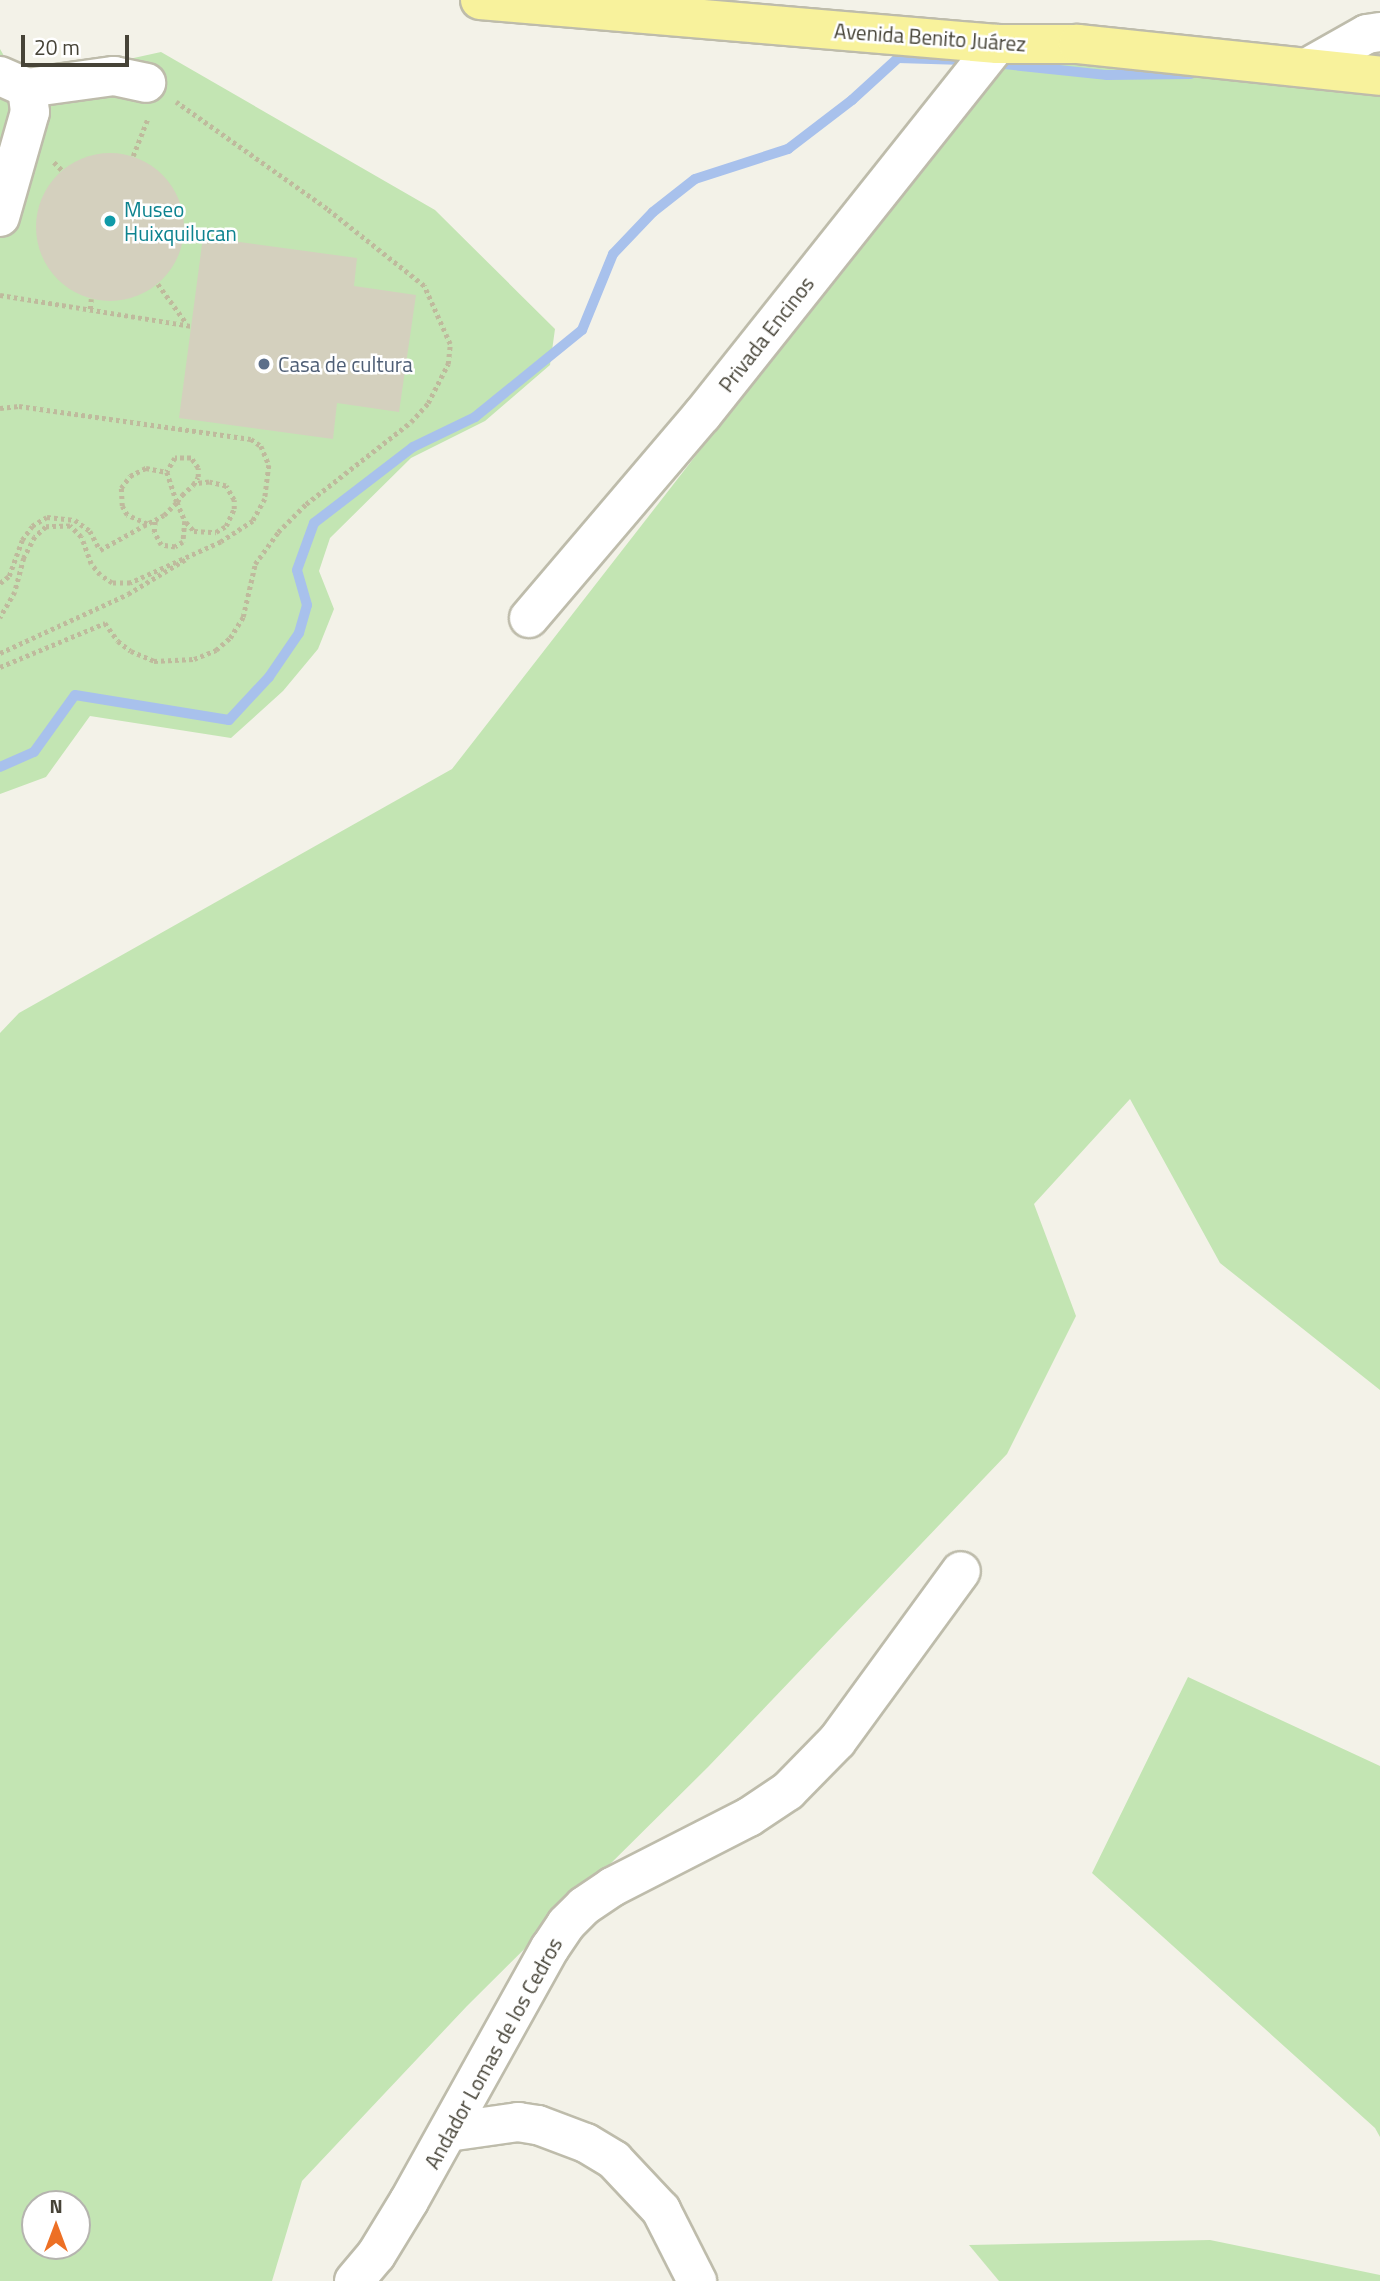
<!DOCTYPE html>
<meta charset="utf-8">
<style>
body{margin:0}
#map{position:relative;width:1380px;height:2281px;overflow:hidden;background:#f3f2e8;font-family:"Titillium Web",sans-serif}
div>[style]{position:absolute}
[style*='--x']{left:calc(var(--x)*1px);top:calc(var(--y)*1px);width:calc(var(--w)*1px);rotate:calc(var(--a)*1deg)}
.green>*{inset:0;background:#c3e5b3}
.stream>*{height:10px;margin:-5px;padding:0 5px;transform-origin:5px;border-radius:5px;background:#a8c1ec}
.building>*{inset:0;background:#d4d0be}
.round{border-radius:50%}
.path>*{height:4.5px;margin-top:-2.25px;transform-origin:0;background:repeating-linear-gradient(90deg,#bfba9d 0 3.5px,transparent 0 7px)}
.roads{filter:drop-shadow(2px 0 #bebcab) drop-shadow(-2px 0 #bebcab) drop-shadow(0 2px #bebcab) drop-shadow(0 -2px #bebcab)}
.minor>*{height:38px;margin:-19px;padding:0 19px;transform-origin:19px;border-radius:19px;background:#fff}
.major>*{height:38px;margin:-19px;padding:0 19px;transform-origin:19px;border-radius:19px;background:#f8f29c}
.dots>*{width:19px;height:19px;translate:-50% -50%;box-sizing:border-box;border:4px solid #fff;border-radius:50%}
span{translate:-50% -50%;white-space:nowrap;text-align:center;line-height:1.15;-webkit-text-stroke:5px #fff;paint-order:stroke}
.street-label{font-size:21px;color:#464337}
.culture-label{font-size:21px;color:#0d838f}
.left{translate:0 -50%;text-align:left}
.service-label{font-size:21px;color:#4e5e75}
.north{position:absolute;left:21px;top:2190px;width:70px;height:70px;box-sizing:border-box;background:#fff;border:2px solid #b5b4af;border-radius:50%;rotate:0deg;font-size:19px;font-weight:700;line-height:28px;text-align:center;color:#464337}
.north::after{content:'';display:block;margin:auto;width:24px;height:32px;background:#ed7025;clip-path:polygon(50% 0,100% 100%,50% 72%,0 100%)}
.scale{position:absolute;left:21px;top:35px;width:108px;height:32px;box-sizing:border-box;border:4px solid #464337;border-top:0;padding-left:9px;font-size:21px;line-height:24px;white-space:nowrap;color:#464337;-webkit-text-stroke:5px #fff;paint-order:stroke}
</style>
<div id="map">
<div class="green">
<div style="clip-path:polygon(evenodd,1019px 40px,1380px 92px,1380px 1390px,1220px 1263px,1130px 1099px,1034px 1204px,1076px 1316px,1007px 1454px,708px 1767px,467px 2006px,302px 2181px,272px 2281px,0 2281px,0 1033px,19px 1013px,452px 769px,1019px 40px,35px 2204px,77px 2204px,77px 2246px,35px 2246px,35px 2204px)"></div>
<div style="clip-path:polygon(0 49px,7px 61px,38px 79px,161px 52px,435px 210px,555px 329px,550px 365px,485px 421px,411px 458px,330px 538px,319px 571px,334px 609px,318px 649px,283px 691px,231px 738px,90px 716px,46px 777px,0 794px)"></div>
<div style="clip-path:polygon(1188px 1677px,1380px 1766px,1380px 2137px,1375px 2128px,1092px 1873px)"></div>
<div style="clip-path:polygon(1210px 2240px,1380px 2275px,1380px 2281px,999px 2281px,969px 2245px)"></div>
</div>
<div class="stream">
<div style="--x:994;--y:63;--w:114;--a:6.1"></div>
<div style="--x:1107;--y:75;--w:84;--a:-0.7"></div>
<div style="--x:0;--y:767;--w:37;--a:-24"></div>
<div style="--x:34;--y:752;--w:70;--a:-54.3"></div>
<div style="--x:75;--y:695;--w:156;--a:9.2"></div>
<div style="--x:229;--y:720;--w:59;--a:-47.1"></div>
<div style="--x:269;--y:677;--w:53;--a:-55.7"></div>
<div style="--x:299;--y:633;--w:29;--a:-74"></div>
<div style="--x:307;--y:605;--w:36;--a:-106"></div>
<div style="--x:297;--y:570;--w:50;--a:-70.1"></div>
<div style="--x:314;--y:523;--w:125;--a:-37.5"></div>
<div style="--x:413;--y:447;--w:69;--a:-25.8"></div>
<div style="--x:475;--y:417;--w:138;--a:-39.1"></div>
<div style="--x:582;--y:330;--w:82;--a:-67.8"></div>
<div style="--x:613;--y:254;--w:58;--a:-46.4"></div>
<div style="--x:653;--y:212;--w:53;--a:-38.2"></div>
<div style="--x:695;--y:179;--w:98;--a:-17.9"></div>
<div style="--x:788;--y:149;--w:81;--a:-37.4"></div>
<div style="--x:852;--y:100;--w:62;--a:-42.4"></div>
<div style="--x:898;--y:58;--w:66;--a:1.7"></div>
</div>
<div class="building">
<div class="round" style="left:36px;top:153px;width:148px;height:148px"></div>
<div style="clip-path:polygon(203px 237px,357px 258px,354px 286px,416px 295px,399px 412px,337px 403px,333px 439px,179px 418px)"></div>
</div>
<div class="path">
<div style="--x:133;--y:156;--w:41;--a:-68.5"></div>
<div style="--x:54;--y:162;--w:11;--a:45"></div>
<div style="--x:158;--y:284;--w:49;--a:54.1"></div>
<div style="--x:0;--y:295;--w:193;--a:9.2"></div>
<div style="--x:90;--y:309;--w:10;--a:-84"></div>
<div style="--x:0;--y:408;--w:19;--a:-6"></div>
<div style="--x:19;--y:406;--w:234;--a:8.1"></div>
<div style="--x:251;--y:439;--w:12;--a:35"></div>
<div style="--x:261;--y:446;--w:21;--a:67"></div>
<div style="--x:269;--y:465;--w:34;--a:97"></div>
<div style="--x:265;--y:499;--w:25;--a:119"></div>
<div style="--x:253;--y:521;--w:38;--a:147"></div>
<div style="--x:221;--y:542;--w:100;--a:155.7"></div>
<div style="--x:130;--y:583;--w:18;--a:180"></div>
<div style="--x:112;--y:583;--w:14;--a:-146"></div>
<div style="--x:100;--y:575;--w:14;--a:-129"></div>
<div style="--x:91;--y:564;--w:29;--a:-110"></div>
<div style="--x:81;--y:537;--w:16;--a:-135"></div>
<div style="--x:70;--y:526;--w:24;--a:178"></div>
<div style="--x:46;--y:527;--w:15;--a:138"></div>
<div style="--x:35;--y:537;--w:24;--a:118"></div>
<div style="--x:24;--y:558;--w:35;--a:105"></div>
<div style="--x:15;--y:592;--w:30;--a:120"></div>
<div style="--x:186;--y:522;--w:12;--a:48"></div>
<div style="--x:194;--y:531;--w:22;--a:3"></div>
<div style="--x:216;--y:532;--w:12;--a:-31"></div>
<div style="--x:226;--y:526;--w:19;--a:-65"></div>
<div style="--x:234;--y:509;--w:9;--a:-90"></div>
<div style="--x:234;--y:500;--w:16;--a:-120"></div>
<div style="--x:226;--y:486;--w:17;--a:-167"></div>
<div style="--x:209;--y:482;--w:16;--a:173"></div>
<div style="--x:147;--y:524;--w:22;--a:-156"></div>
<div style="--x:127;--y:515;--w:10;--a:-119"></div>
<div style="--x:122;--y:506;--w:18;--a:-93"></div>
<div style="--x:121;--y:488;--w:15;--a:-53"></div>
<div style="--x:130;--y:476;--w:18;--a:-27"></div>
<div style="--x:146;--y:468;--w:21;--a:11"></div>
<div style="--x:0;--y:583;--w:11;--a:-38"></div>
<div style="--x:9;--y:576;--w:38;--a:-70"></div>
<div style="--x:22;--y:540;--w:17;--a:-54"></div>
<div style="--x:32;--y:526;--w:17;--a:-31"></div>
<div style="--x:47;--y:517;--w:28;--a:6"></div>
<div style="--x:75;--y:520;--w:19;--a:36"></div>
<div style="--x:90;--y:531;--w:21;--a:62"></div>
<div style="--x:100;--y:550;--w:49;--a:-29.2"></div>
<div style="--x:143;--y:526;--w:13;--a:-27"></div>
<div style="--x:155;--y:520;--w:10;--a:-29"></div>
<div style="--x:164;--y:515;--w:18;--a:-45"></div>
<div style="--x:177;--y:502;--w:9;--a:-54"></div>
<div style="--x:182;--y:495;--w:15;--a:-42"></div>
<div style="--x:193;--y:485;--w:9;--a:-58"></div>
<div style="--x:198;--y:477;--w:9;--a:-90"></div>
<div style="--x:198;--y:468;--w:12;--a:-125"></div>
<div style="--x:191;--y:458;--w:16;--a:180"></div>
<div style="--x:175;--y:458;--w:16;--a:120"></div>
<div style="--x:167;--y:472;--w:32;--a:72"></div>
<div style="--x:177;--y:502;--w:21;--a:67"></div>
<div style="--x:185;--y:521;--w:21;--a:95"></div>
<div style="--x:183;--y:542;--w:9;--a:148"></div>
<div style="--x:175;--y:547;--w:14;--a:-172"></div>
<div style="--x:161;--y:545;--w:15;--a:-118"></div>
<div style="--x:154;--y:532;--w:12;--a:-85"></div>
<div style="--x:0;--y:653;--w:141;--a:-24.7"></div>
<div style="--x:128;--y:594;--w:68;--a:-31.1"></div>
<div style="--x:0;--y:667;--w:114;--a:-22.7"></div>
<div style="--x:105;--y:623;--w:22;--a:54"></div>
<div style="--x:118;--y:641;--w:16;--a:38"></div>
<div style="--x:131;--y:651;--w:25;--a:23"></div>
<div style="--x:154;--y:661;--w:40;--a:-2.9"></div>
<div style="--x:194;--y:659;--w:24;--a:-22"></div>
<div style="--x:216;--y:650;--w:18;--a:-41"></div>
<div style="--x:230;--y:638;--w:25;--a:-58"></div>
<div style="--x:243;--y:617;--w:54;--a:-77.2"></div>
<div style="--x:255;--y:564;--w:39;--a:-54"></div>
<div style="--x:278;--y:532;--w:40;--a:-45"></div>
<div style="--x:306;--y:504;--w:133;--a:-38"></div>
<div style="--x:411;--y:422;--w:25;--a:-48"></div>
<div style="--x:428;--y:403;--w:44;--a:-62.9"></div>
<div style="--x:448;--y:364;--w:20;--a:-84"></div>
<div style="--x:450;--y:344;--w:64;--a:-114.1"></div>
<div style="--x:424;--y:286;--w:124;--a:-141.6"></div>
<div style="--x:327;--y:209;--w:185;--a:-144.7"></div>
</div>
<div class="roads">
<div class="minor">
<div style="--x:1310;--y:66;--w:65;--a:-29.3"></div>
<div style="--x:1367;--y:34;--w:13;--a:-9"></div>
<div style="--x:0;--y:76;--w:30;--a:24"></div>
<div style="--x:27;--y:88;--w:88;--a:-7.9"></div>
<div style="--x:114;--y:76;--w:33;--a:12"></div>
<div style="--x:0;--y:217;--w:109;--a:-74.1"></div>
<div style="--x:30;--y:112;--w:24;--a:-97"></div>
<div style="--x:529;--y:618;--w:267;--a:-49.6"></div>
<div style="--x:702;--y:415;--w:474;--a:-51.5"></div>
<div style="--x:448;--y:2132;--w:71;--a:-8.1"></div>
<div style="--x:518;--y:2122;--w:20;--a:9"></div>
<div style="--x:538;--y:2125;--w:51;--a:20.6"></div>
<div style="--x:586;--y:2143;--w:33;--a:31"></div>
<div style="--x:614;--y:2160;--w:69;--a:46.8"></div>
<div style="--x:661;--y:2210;--w:80;--a:63.1"></div>
<div style="--x:354;--y:2281;--w:34;--a:-50"></div>
<div style="--x:376;--y:2255;--w:63;--a:-58.6"></div>
<div style="--x:409;--y:2201;--w:290;--a:-60.9"></div>
<div style="--x:550;--y:1948;--w:29;--a:-56"></div>
<div style="--x:566;--y:1924;--w:25;--a:-45"></div>
<div style="--x:584;--y:1906;--w:34;--a:-34"></div>
<div style="--x:612;--y:1887;--w:154;--a:-27.1"></div>
<div style="--x:749;--y:1817;--w:47;--a:-33.7"></div>
<div style="--x:788;--y:1791;--w:70;--a:-45.6"></div>
<div style="--x:837;--y:1741;--w:210;--a:-53.9"></div>
</div>
<div class="major">
<div style="--x:480;--y:0;--w:519;--a:4.86"></div>
<div style="--x:997;--y:44;--w:81;--a:0"></div>
<div style="--x:1078;--y:44;--w:304;--a:6"></div>
</div>
</div>
<div class="dots">
<div style="left:110px;top:221px;background:#0f9aa8"></div>
<div style="left:264px;top:364px;background:#5c6f8a"></div>
</div>
<div class="street-label">
<span style="left:930px;top:37px;rotate:4deg">Avenida Benito Juárez</span>
<span style="left:766px;top:334px;rotate:-52deg">Privada Encinos</span>
<span style="left:493px;top:2053px;rotate:-61deg">Andador Lomas de los Cedros</span>
</div>
<div class="culture-label">
<span class="left" style="left:124px;top:221px">Museo<br>Huixquilucan</span>
</div>
<div class="service-label">
<span class="left" style="left:278px;top:364px">Casa de cultura</span>
</div>
<div class="north">N</div>
<div class="scale">20 m</div>
</div>
